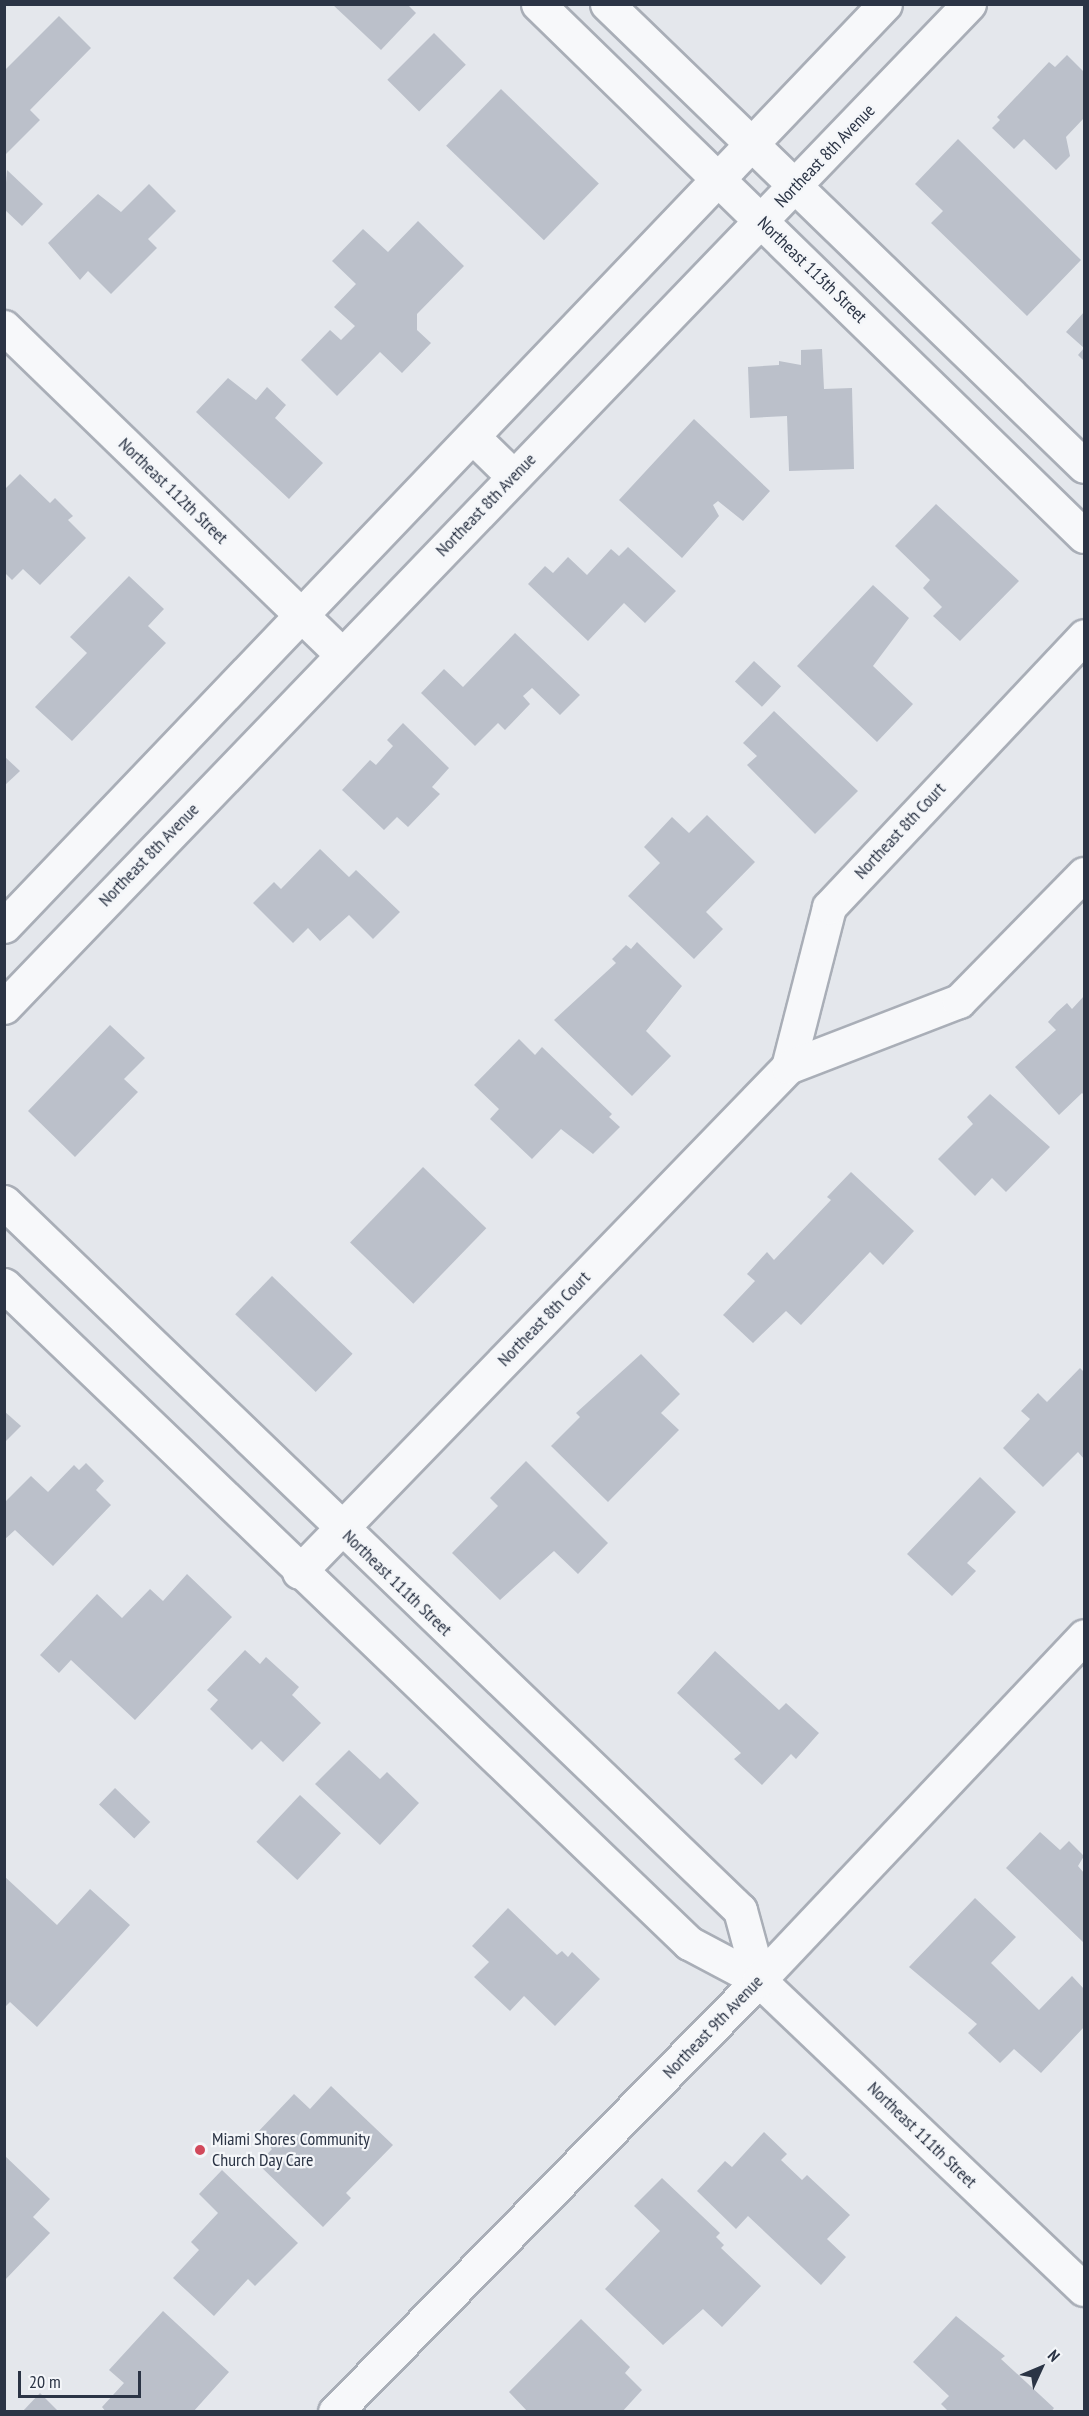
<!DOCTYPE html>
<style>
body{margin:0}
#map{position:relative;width:1089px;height:2416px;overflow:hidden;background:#e4e7ec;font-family:"PT Sans Narrow",sans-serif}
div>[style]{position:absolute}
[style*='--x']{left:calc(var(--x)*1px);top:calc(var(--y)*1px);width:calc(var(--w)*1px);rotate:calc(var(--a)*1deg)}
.building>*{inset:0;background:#bbc0ca;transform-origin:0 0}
.roads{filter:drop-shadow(2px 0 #a9aeb7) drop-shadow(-2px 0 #a9aeb7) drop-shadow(0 2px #a9aeb7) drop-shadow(0 -2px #a9aeb7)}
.street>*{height:33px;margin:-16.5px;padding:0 16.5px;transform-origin:16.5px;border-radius:16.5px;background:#f7f8fa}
.dots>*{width:16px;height:16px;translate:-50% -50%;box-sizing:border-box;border:3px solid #f4f6f9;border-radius:50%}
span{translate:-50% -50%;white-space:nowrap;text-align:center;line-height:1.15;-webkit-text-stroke:4.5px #f4f6f9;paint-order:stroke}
.street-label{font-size:18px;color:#2b3445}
.poi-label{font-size:18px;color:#2b3445}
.left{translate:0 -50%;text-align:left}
.frame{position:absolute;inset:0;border:6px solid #2b3445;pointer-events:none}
.north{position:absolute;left:1011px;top:2338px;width:60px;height:60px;-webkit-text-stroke:4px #f4f6f9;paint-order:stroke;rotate:46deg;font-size:16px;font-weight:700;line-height:24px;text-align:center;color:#2b3445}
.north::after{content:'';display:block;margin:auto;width:21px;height:27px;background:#2b3445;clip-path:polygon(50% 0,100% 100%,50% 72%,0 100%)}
.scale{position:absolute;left:18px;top:2371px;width:123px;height:27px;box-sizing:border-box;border:3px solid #2b3445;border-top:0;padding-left:8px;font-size:18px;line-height:21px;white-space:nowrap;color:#2b3445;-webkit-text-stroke:4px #f4f6f9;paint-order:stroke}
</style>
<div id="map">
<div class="building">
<div style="clip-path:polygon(332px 4px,407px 4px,416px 13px,381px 50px)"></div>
<div style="clip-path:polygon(59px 16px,91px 48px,30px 110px,40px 120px,4px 156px,4px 71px)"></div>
<div style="left:434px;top:33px;width:45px;height:66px;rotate:45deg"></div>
<div style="clip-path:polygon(1067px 55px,1084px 72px,1084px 118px,1066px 137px,1070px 156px,1056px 170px,1024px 139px,1014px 149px,992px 128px,1000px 120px,997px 117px,1049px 62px,1055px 67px)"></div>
<div style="left:501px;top:89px;width:136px;height:79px;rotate:44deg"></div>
<div style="clip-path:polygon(958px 139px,1081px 260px,1027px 316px,931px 223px,943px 211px,915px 184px)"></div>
<div style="clip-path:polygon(7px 170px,43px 204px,22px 226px,4px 209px)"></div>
<div style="clip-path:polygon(149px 184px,176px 211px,148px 239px,157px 248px,111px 294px,88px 271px,80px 280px,48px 243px,98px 194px,121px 212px)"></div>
<div style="clip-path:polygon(418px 221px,464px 266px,417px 314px,417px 330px,431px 343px,402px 373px,380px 352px,337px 396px,301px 360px,330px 330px,341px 340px,355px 326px,334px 307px,356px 284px,332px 261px,363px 229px,388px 252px)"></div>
<div style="clip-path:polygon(1084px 312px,1084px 361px,1078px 355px,1084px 348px,1066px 332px)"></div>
<div style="clip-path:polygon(822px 349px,824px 389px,852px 388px,854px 469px,789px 471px,787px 416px,750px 418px,748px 367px,779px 365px,779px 361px,801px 365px,801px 350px)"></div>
<div style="clip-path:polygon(228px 378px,256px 400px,267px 387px,286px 405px,275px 418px,323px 463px,289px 499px,196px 412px)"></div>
<div style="clip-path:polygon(694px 419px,770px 491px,743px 521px,718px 501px,713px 505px,719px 516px,682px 558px,619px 500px)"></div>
<div style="clip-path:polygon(20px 474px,50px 503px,55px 498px,73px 516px,68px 520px,86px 538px,40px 585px,23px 569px,12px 580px,4px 572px,4px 490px)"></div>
<div style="clip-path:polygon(936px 504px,1019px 581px,960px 641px,933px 616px,942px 607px,923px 588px,930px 580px,895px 546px)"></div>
<div style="clip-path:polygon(628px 547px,676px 591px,645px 623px,624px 603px,588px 641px,528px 584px,545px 566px,553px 573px,568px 557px,587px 575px,611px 549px,619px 556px)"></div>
<div style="clip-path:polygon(129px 576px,164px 609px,148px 626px,166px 643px,72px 741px,35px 707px,87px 653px,70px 637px)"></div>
<div style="clip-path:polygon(873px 585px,909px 618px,873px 666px,913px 704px,877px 742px,797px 666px)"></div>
<div style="clip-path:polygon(515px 633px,580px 695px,560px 715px,532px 688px,523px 696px,530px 704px,505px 730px,498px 723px,475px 746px,421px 693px,444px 669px,463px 687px)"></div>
<div style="left:754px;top:661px;width:37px;height:28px;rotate:43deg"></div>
<div style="clip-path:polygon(774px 711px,858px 791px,815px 834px,747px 765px,757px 756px,743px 743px)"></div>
<div style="clip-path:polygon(403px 723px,449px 768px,432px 787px,440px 794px,408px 827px,397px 817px,384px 830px,342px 790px,370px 760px,376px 765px,393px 746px,387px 740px)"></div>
<div style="clip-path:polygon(4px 756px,20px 771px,4px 786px)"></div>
<div style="clip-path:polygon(707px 815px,755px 862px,706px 912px,723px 929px,694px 959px,628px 896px,660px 863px,644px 847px,672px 817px,689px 833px)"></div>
<div style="clip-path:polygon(320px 849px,349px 877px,356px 870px,400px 912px,373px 939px,349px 915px,320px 941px,308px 928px,293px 943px,253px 903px,274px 882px,281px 889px)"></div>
<div style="clip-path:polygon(637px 942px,682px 986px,646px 1031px,671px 1056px,632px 1096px,554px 1020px,616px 963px,612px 959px,626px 945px,631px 949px)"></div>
<div style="clip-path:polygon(1084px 996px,1084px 1095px,1082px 1093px,1059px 1115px,1015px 1067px,1056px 1030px,1048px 1022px,1057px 1012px,1067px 1003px,1072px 1009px)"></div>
<div style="clip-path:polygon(110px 1025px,145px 1058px,124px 1079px,138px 1092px,75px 1157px,28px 1111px)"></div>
<div style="clip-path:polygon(519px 1039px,535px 1055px,542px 1047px,612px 1114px,609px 1117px,620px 1127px,593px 1154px,561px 1129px,532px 1159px,490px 1119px,499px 1109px,474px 1085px)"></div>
<div style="clip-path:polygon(990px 1094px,1050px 1147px,1006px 1192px,992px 1178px,975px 1196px,938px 1159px,973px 1124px,967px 1117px)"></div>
<div style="left:423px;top:1167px;width:88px;height:105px;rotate:44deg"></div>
<div style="clip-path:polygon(851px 1172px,914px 1231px,883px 1265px,870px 1252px,801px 1325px,786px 1311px,753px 1343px,723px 1315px,755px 1281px,747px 1274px,767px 1252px,774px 1260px,831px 1200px,827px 1197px)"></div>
<div style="left:272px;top:1276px;width:112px;height:53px;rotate:44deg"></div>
<div style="clip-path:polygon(641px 1354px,680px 1394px,661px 1413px,679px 1430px,608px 1502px,551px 1446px,580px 1417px,576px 1413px)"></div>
<div style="clip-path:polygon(1080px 1368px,1084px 1372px,1084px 1459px,1078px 1452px,1043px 1487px,1003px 1448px,1030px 1419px,1021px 1411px,1038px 1393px,1047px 1402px)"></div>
<div style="clip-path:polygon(4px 1411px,21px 1426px,4px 1443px)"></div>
<div style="clip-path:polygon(526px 1461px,608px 1543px,578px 1574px,554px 1551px,500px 1600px,452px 1553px,498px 1506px,490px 1498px)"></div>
<div style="clip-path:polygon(86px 1463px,104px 1481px,96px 1490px,111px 1505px,53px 1566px,15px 1530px,4px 1540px,4px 1503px,31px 1476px,48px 1492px,74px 1465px,79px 1470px)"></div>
<div style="clip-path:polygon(980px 1477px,1016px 1512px,967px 1563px,976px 1571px,952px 1596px,907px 1554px)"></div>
<div style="clip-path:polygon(187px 1574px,232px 1617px,135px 1720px,71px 1660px,59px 1673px,40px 1655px,97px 1594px,122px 1618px,150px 1589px,163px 1601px)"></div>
<div style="clip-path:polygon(245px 1650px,260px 1664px,266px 1657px,299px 1687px,292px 1695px,321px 1723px,283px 1762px,261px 1741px,252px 1750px,210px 1709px,218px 1700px,207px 1690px)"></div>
<div style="clip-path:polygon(715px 1651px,779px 1710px,786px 1703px,819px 1733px,796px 1759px,791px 1754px,762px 1785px,734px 1759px,741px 1753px,677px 1693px)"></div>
<div style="clip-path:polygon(349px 1750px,380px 1779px,387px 1772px,419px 1803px,380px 1845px,315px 1784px)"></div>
<div style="left:115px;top:1788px;width:49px;height:23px;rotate:44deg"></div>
<div style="left:300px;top:1795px;width:56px;height:64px;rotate:43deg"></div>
<div style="clip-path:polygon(1040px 1832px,1060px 1850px,1069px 1841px,1084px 1856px,1078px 1866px,1084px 1873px,1084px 1943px,1006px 1868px)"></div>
<div style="clip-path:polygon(4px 1876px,57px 1925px,90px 1889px,130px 1925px,37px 2027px,10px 2002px,4px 2008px)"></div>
<div style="clip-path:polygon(975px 1898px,1016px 1937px,991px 1963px,1039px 2010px,1072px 1976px,1084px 1989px,1084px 2027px,1041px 2073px,1014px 2049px,1000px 2063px,968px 2033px,977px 2024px,909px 1967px)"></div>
<div style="clip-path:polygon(508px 1908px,557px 1955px,562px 1951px,568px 1957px,572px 1952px,600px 1979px,555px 2026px,524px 1996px,510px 2011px,474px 1977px,489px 1962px,472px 1946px)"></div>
<div style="clip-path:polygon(331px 2086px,393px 2145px,346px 2193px,351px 2198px,323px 2227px,258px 2164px,272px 2149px,256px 2134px,294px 2094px,310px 2109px)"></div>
<div style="clip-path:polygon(764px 2132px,787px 2154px,781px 2160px,802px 2180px,807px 2175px,850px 2215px,827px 2239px,846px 2257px,821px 2285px,748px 2216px,736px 2229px,697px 2191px,725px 2161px,732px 2167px)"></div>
<div style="clip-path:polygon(4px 2155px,50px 2199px,33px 2217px,50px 2233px,4px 2281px)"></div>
<div style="clip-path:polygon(222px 2170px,298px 2243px,255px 2286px,248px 2279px,214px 2316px,173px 2278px,199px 2250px,191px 2242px,218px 2213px,199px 2194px)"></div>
<div style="clip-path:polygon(662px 2178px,720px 2233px,716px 2237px,724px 2245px,721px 2248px,761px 2286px,722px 2327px,703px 2309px,663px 2345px,605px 2289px,660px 2231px,634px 2206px)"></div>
<div style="clip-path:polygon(163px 2311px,229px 2372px,193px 2412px,106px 2412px,102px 2407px,124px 2383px,109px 2370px)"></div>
<div style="clip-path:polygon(956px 2316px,1005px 2356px,1001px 2359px,1054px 2408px,1051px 2412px,949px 2412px,941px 2404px,949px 2396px,913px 2362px)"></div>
<div style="clip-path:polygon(581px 2319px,630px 2367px,625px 2373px,642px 2390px,622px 2412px,528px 2412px,509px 2392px)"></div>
<div style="clip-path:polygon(40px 2393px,59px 2412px,22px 2412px)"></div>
</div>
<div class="roads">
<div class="street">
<div style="--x:538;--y:4;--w:762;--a:44.26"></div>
<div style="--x:607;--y:4;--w:664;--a:44.08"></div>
<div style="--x:4;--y:327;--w:470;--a:44.1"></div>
<div style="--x:473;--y:437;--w:56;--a:44.3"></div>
<div style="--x:4;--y:926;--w:1275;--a:-46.3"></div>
<div style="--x:4;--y:1007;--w:1392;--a:-46.11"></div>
<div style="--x:788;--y:1067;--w:165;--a:-75.6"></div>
<div style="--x:829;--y:907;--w:372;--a:-46.7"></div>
<div style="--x:4;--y:1202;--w:1021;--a:43.89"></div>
<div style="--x:740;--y:1910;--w:73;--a:74.8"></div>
<div style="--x:4;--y:1285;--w:950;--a:43.85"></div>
<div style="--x:689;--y:1943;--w:79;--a:27.9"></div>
<div style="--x:759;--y:1980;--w:448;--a:43.6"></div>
<div style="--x:299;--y:1572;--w:703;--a:-45.92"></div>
<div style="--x:788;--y:1067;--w:183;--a:-21.1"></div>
<div style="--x:959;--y:1001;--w:178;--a:-45.5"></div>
<div style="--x:335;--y:2412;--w:605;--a:-45.54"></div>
<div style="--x:759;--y:1980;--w:473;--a:-46.6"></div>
</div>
</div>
<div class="dots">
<div style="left:200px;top:2150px;background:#d1495b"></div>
</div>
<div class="street-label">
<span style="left:825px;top:156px;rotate:-46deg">Northeast 8th Avenue</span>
<span style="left:812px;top:270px;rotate:44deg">Northeast 113th Street</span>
<span style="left:173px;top:491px;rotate:44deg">Northeast 112th Street</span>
<span style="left:486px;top:505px;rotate:-46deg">Northeast 8th Avenue</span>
<span style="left:900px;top:831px;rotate:-47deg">Northeast 8th Court</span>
<span style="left:149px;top:855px;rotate:-46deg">Northeast 8th Avenue</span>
<span style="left:544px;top:1319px;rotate:-46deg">Northeast 8th Court</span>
<span style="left:397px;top:1583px;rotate:44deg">Northeast 111th Street</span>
<span style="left:713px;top:2027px;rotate:-46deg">Northeast 9th Avenue</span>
<span style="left:922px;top:2135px;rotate:44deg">Northeast 111th Street</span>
</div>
<div class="poi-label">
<span class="left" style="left:212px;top:2150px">Miami Shores Community<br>Church Day Care</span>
</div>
<div class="frame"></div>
<div class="north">N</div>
<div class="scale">20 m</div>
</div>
